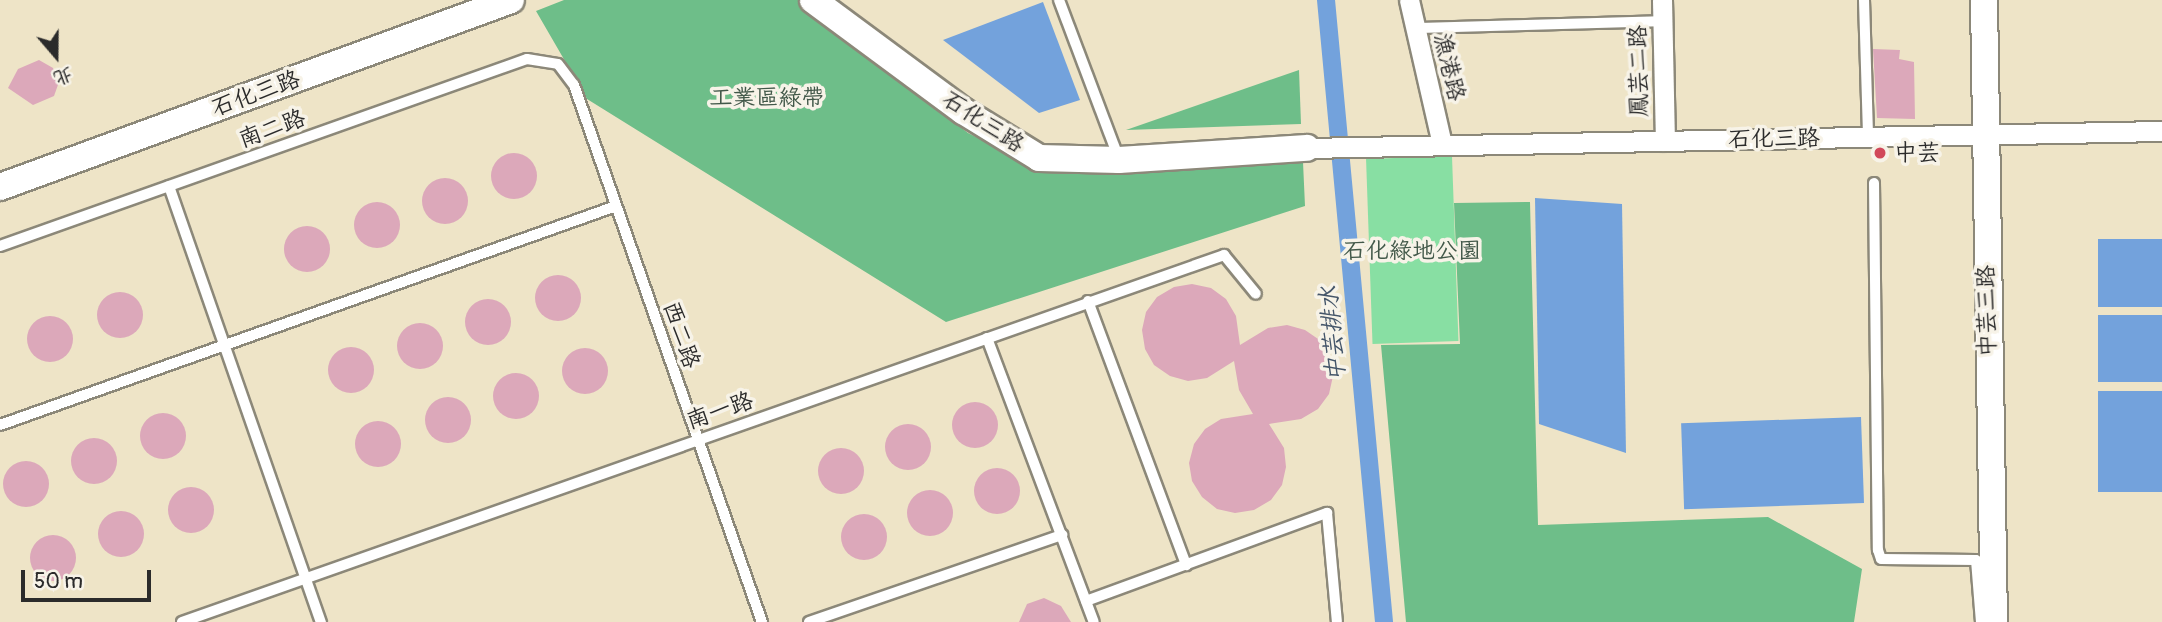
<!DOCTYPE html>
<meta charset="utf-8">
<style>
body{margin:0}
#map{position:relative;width:2162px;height:622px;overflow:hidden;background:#eee4c7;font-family:Pangolin,"LXGW WenKai TC",sans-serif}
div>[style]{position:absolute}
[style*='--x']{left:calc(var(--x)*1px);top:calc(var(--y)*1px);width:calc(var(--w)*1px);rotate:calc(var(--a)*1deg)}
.green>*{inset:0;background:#88dfa3;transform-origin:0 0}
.forest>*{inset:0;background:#6ebe89}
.water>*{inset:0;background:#73a2dc;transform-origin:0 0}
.canal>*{height:18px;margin:-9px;padding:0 9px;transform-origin:9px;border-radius:9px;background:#73a2dc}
.building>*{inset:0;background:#dca8ba}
.round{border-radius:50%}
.roads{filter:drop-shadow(2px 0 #8c8879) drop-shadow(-2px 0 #8c8879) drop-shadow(0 2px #8c8879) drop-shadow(0 -2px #8c8879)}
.lane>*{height:10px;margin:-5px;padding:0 5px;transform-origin:5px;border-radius:5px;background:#fff}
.street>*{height:19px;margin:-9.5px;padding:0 9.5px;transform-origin:9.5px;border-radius:9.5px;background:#fff}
.secondary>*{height:26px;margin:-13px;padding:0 13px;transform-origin:13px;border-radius:13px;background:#fff}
.dots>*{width:19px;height:19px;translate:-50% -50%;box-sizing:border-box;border:4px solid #f7f3e8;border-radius:50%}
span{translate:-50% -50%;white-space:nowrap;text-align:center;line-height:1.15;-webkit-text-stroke:7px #f7f3e8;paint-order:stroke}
.street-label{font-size:23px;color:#2b2b2b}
.park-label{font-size:23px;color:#425849}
.poi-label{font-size:23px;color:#2b2b2b}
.left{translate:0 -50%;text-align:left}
.water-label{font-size:24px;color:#445569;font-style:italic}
.north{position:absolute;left:21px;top:21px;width:70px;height:70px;-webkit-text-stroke:5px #f7f3e8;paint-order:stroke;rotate:160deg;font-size:19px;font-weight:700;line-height:28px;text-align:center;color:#2b2b2b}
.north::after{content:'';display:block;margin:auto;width:24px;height:32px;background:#2b2b2b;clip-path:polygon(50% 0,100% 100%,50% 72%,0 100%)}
.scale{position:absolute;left:21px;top:570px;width:130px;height:32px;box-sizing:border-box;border:4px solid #2b2b2b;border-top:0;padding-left:9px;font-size:21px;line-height:24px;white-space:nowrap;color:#2b2b2b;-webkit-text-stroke:5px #f7f3e8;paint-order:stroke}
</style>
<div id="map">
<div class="green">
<div style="left:1452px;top:156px;width:185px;height:86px;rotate:88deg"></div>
</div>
<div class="forest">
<div style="clip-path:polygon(564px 0,798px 0,968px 133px,1003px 150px,1097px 171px,1303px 162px,1305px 206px,946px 322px,587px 99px,536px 11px)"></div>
<div style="clip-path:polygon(1299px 70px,1301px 124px,1126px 130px)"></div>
<div style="clip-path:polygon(1530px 202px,1538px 525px,1768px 517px,1862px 569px,1854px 622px,1406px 622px,1381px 345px,1460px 344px,1454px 203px)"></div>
</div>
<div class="water">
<div style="clip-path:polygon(1043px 2px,1080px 100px,1039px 113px,943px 40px)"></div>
<div style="clip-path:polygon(1535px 198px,1622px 204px,1626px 453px,1539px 424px)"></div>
<div style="left:2162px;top:239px;width:68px;height:64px;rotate:90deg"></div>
<div style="left:2162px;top:315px;width:67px;height:64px;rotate:90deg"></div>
<div style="left:2098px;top:391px;width:64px;height:101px"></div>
<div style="left:1861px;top:417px;width:86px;height:180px;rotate:88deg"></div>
</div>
<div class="canal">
<div style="--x:1326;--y:0;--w:625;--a:84.67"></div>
</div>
<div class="building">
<div style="clip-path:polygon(1873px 49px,1900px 50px,1899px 59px,1914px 62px,1915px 119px,1877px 118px)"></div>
<div style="clip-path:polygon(39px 60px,53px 68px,59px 82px,54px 96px,33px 105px,8px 88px,18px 69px)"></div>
<div class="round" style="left:491px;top:153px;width:46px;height:46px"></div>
<div class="round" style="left:422px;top:178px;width:46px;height:46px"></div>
<div class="round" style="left:354px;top:202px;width:46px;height:46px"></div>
<div class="round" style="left:284px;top:226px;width:46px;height:46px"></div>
<div class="round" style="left:535px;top:275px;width:46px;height:46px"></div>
<div style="clip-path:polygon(1192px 284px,1211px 288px,1226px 299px,1236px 316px,1240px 345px,1268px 328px,1287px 325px,1305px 330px,1321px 341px,1330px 357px,1333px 376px,1329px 394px,1318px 409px,1301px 419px,1269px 424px,1284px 448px,1286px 467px,1282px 485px,1271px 500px,1254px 510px,1235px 513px,1217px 509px,1202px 497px,1192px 481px,1189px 463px,1194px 444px,1205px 429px,1221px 419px,1253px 414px,1239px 390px,1234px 361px,1207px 378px,1188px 381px,1170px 376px,1154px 365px,1145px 349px,1142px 330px,1146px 312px,1157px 297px,1174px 287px)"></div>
<div class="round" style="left:97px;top:292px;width:46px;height:46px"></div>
<div class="round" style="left:465px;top:299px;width:46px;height:46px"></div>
<div class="round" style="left:27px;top:316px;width:46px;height:46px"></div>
<div class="round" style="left:397px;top:323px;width:46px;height:46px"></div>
<div class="round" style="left:328px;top:347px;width:46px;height:46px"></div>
<div class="round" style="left:562px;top:348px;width:46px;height:46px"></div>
<div class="round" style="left:493px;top:373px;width:46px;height:46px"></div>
<div class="round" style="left:425px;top:397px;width:46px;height:46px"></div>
<div class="round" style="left:952px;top:402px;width:46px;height:46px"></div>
<div class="round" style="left:140px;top:413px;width:46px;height:46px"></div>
<div class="round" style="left:355px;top:421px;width:46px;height:46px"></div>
<div class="round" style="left:885px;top:424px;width:46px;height:46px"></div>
<div class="round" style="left:71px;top:438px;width:46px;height:46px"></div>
<div class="round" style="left:818px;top:448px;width:46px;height:46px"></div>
<div class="round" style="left:3px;top:461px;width:46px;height:46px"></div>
<div class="round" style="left:974px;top:468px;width:46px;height:46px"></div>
<div class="round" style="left:168px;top:487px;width:46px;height:46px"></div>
<div class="round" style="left:907px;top:490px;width:46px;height:46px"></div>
<div class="round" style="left:98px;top:511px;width:46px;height:46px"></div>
<div class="round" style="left:841px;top:514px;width:46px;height:46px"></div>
<div class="round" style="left:30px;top:535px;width:46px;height:46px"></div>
<div style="clip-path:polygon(1044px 598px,1061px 606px,1071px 622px,1019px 622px,1027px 604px)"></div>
</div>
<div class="roads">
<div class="lane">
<div style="--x:1059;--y:0;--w:170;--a:69.3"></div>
<div style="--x:1864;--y:0;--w:137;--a:88.3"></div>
<div style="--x:1415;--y:28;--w:248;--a:-1.6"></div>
<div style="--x:1874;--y:183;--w:367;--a:89.4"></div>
<div style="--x:1878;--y:550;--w:9;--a:72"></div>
<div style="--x:1881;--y:559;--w:95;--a:0.6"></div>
<div style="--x:1976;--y:560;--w:62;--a:85.4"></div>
<div style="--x:169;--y:186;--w:462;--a:70.8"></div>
<div style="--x:0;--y:246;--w:559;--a:-19.54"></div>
<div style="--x:527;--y:59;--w:31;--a:9"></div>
<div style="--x:558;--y:64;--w:26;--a:53"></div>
<div style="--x:574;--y:85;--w:569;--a:70.71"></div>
<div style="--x:1088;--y:301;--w:282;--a:69.6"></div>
<div style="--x:987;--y:338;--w:303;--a:69.4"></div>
<div style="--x:0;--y:425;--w:654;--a:-19.57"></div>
<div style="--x:1086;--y:601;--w:257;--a:-20.1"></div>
<div style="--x:1327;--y:513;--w:109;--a:84.8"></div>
<div style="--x:182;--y:622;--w:1105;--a:-19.4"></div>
<div style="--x:1224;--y:255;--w:50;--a:50.6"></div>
<div style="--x:809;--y:622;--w:268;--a:-19"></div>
</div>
<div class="street">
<div style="--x:1409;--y:0;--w:148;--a:77.1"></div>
<div style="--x:1662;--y:0;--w:141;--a:88.8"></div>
<div style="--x:1307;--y:148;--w:855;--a:-1.14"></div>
</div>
<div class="secondary">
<div style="--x:813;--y:0;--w:187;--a:36.5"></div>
<div style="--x:963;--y:111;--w:89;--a:31.7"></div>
<div style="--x:1039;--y:158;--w:80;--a:1.4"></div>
<div style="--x:1119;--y:160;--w:188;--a:-3.7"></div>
<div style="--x:1984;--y:0;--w:622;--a:89.08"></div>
<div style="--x:0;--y:187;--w:544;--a:-20.1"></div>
</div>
</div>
<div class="dots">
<div style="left:1880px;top:153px;background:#d1495b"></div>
</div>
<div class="street-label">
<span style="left:1449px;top:67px;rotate:77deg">漁港路</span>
<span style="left:1639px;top:71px;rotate:-91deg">鳳芸二路</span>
<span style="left:256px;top:94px;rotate:-20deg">石化三路</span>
<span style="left:983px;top:122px;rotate:33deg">石化三路</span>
<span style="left:272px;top:129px;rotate:-20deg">南二路</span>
<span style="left:1774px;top:139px;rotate:-1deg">石化三路</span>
<span style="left:1987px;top:311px;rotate:-91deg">中芸三路</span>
<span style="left:681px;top:335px;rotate:71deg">西二路</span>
<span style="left:720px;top:411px;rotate:-19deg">南一路</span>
</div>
<div class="park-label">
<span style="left:767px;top:98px">工業區綠帶</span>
<span style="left:1412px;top:251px">石化綠地公園</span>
</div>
<div class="poi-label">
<span class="left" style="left:1894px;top:153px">中芸</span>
</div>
<div class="water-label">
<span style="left:1333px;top:334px;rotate:-95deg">中芸排水</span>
</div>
<div class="north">北</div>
<div class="scale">50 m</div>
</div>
